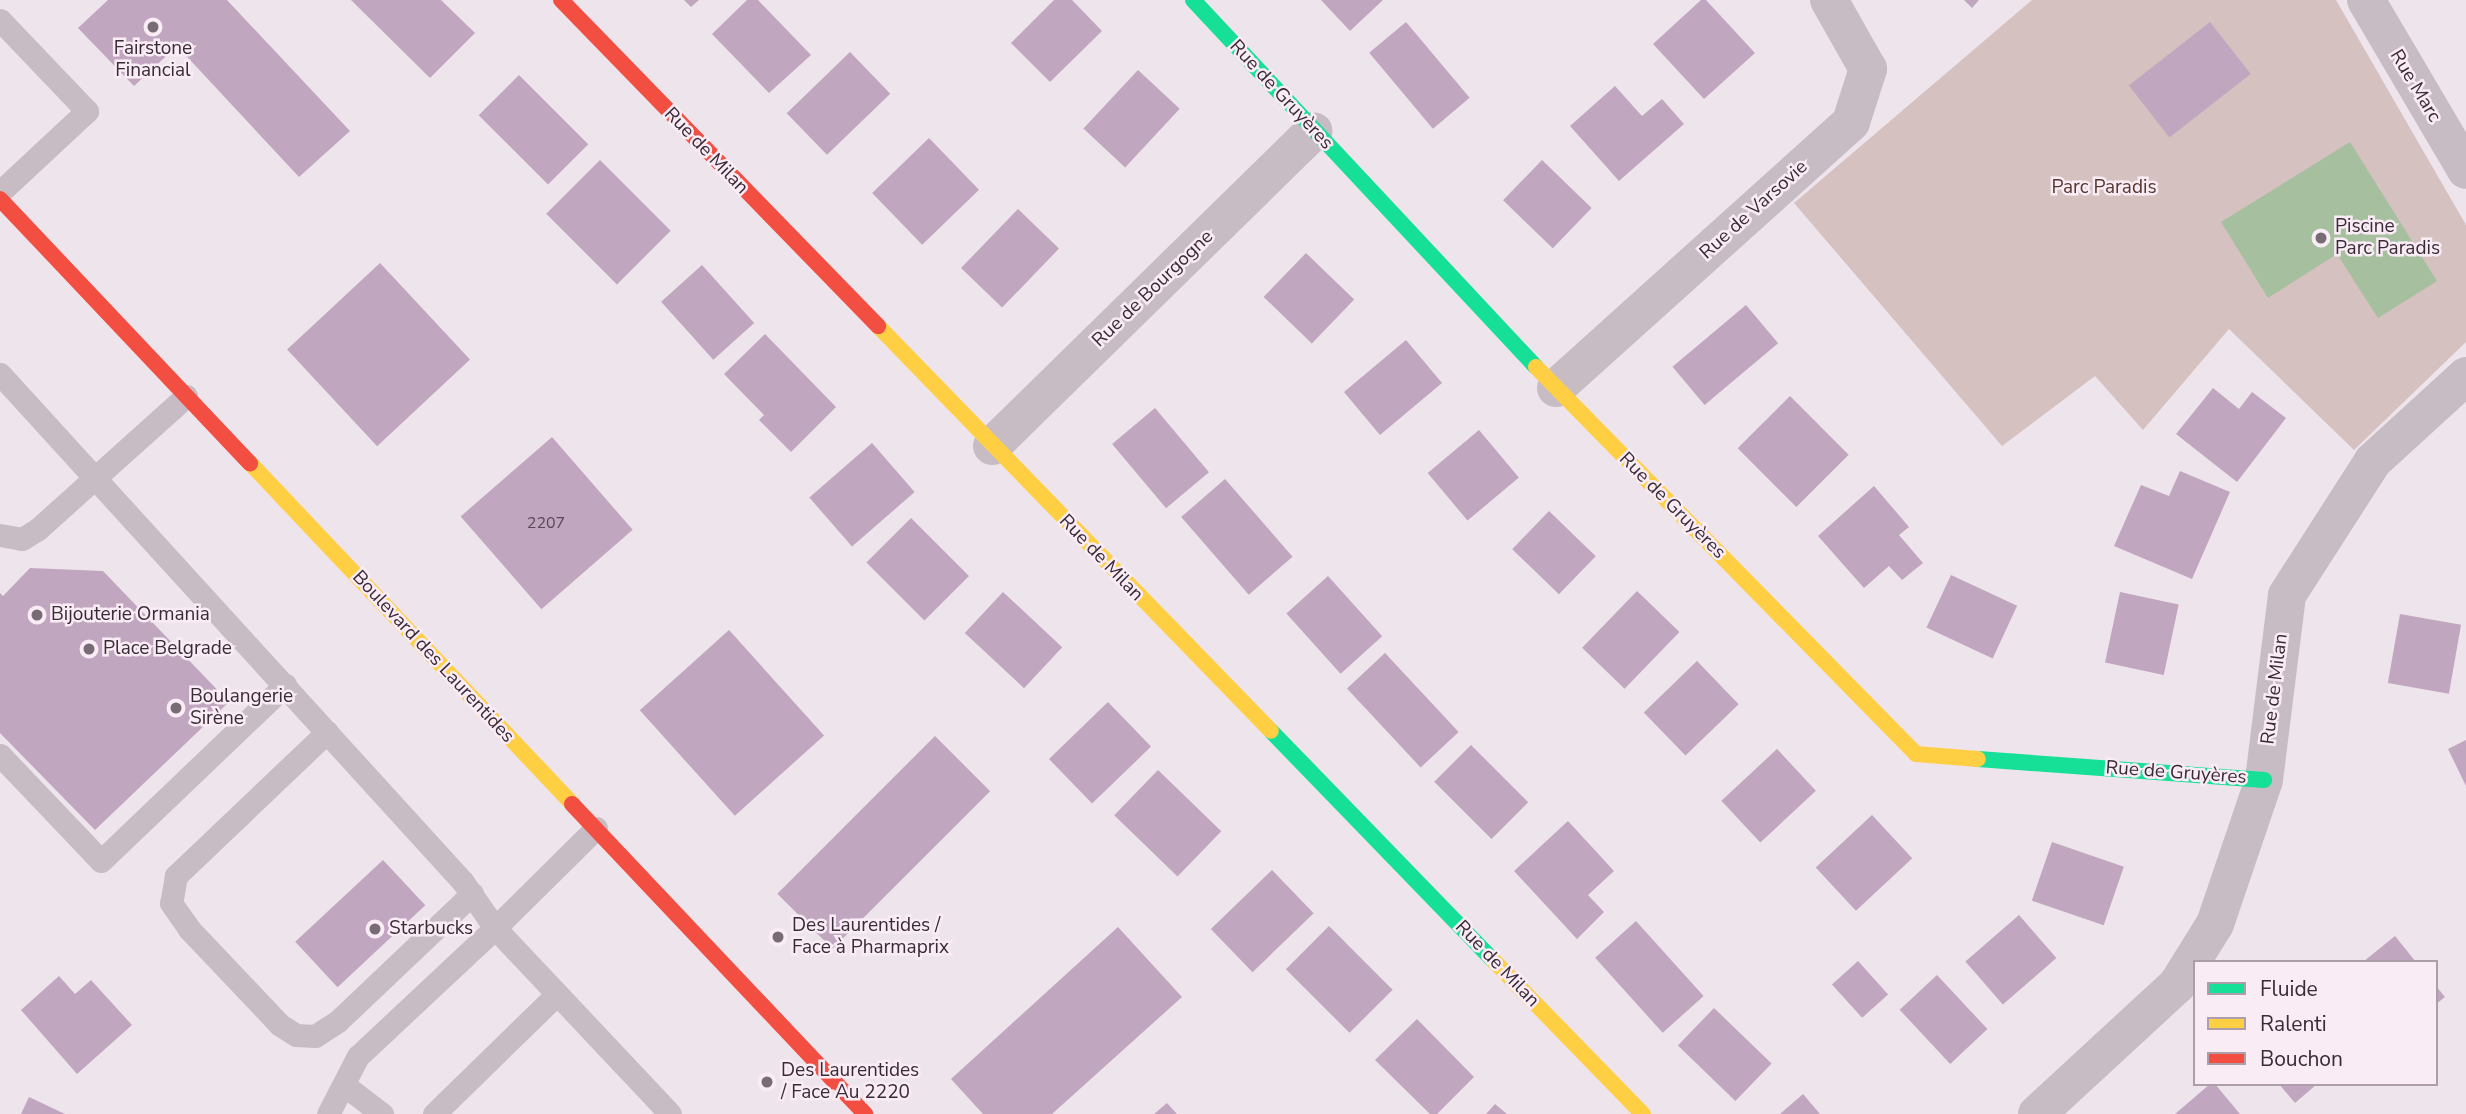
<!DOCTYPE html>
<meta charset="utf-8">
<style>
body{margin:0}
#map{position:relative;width:2466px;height:1114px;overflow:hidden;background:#eee4eb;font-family:"Nunito Sans",sans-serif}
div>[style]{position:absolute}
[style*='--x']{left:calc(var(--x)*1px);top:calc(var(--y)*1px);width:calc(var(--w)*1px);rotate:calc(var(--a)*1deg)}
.green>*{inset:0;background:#d6c1c1}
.water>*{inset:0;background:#a5bf9f}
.building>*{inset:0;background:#c1a6bf;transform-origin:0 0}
.lane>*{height:23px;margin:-11.5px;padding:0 11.5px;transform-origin:11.5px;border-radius:11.5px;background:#c8bcc4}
.street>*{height:38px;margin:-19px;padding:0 19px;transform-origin:19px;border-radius:19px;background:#c8bcc4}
.fast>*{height:16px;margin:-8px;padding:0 8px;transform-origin:8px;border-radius:8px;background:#16e098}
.slow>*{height:16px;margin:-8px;padding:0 8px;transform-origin:8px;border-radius:8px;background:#ffcf43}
.jam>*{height:16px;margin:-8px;padding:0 8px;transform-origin:8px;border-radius:8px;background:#f24e42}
.dots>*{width:19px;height:19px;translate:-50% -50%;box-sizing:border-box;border:4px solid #faecf5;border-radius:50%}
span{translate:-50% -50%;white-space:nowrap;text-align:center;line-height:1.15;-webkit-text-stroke:5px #faecf5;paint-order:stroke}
.number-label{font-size:16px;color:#5b4959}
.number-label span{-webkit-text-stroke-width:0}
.poi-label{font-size:19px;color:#392a37}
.left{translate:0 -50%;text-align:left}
.street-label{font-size:19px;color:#392a37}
.park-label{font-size:19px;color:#57352e}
.legend{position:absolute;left:2193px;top:960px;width:245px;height:126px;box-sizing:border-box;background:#faecf5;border:2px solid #ad9ea9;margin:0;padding:9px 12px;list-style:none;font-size:21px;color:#392a37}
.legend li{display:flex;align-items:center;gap:14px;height:35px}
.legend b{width:35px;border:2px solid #ad9ea9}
</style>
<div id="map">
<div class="green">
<div style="clip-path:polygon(2032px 0,2336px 0,2466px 225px,2466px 342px,2354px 450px,2229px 329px,2143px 430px,2095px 376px,2002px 446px,1794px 203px)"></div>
</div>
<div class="water">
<div style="clip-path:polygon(2350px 142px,2437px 281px,2378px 318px,2337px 254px,2268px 298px,2221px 222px)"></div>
</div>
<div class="building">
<div style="clip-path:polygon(108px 0,227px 0,350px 131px,299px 177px,177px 46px,134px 86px,78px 28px)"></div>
<div style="clip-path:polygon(351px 0,441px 0,475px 33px,430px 78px)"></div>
<div style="clip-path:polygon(684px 0,699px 0,691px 7px)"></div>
<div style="clip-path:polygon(747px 0,758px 0,811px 55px,769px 93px,712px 34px)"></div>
<div style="clip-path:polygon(1054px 0,1072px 0,1102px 31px,1050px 82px,1011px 43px)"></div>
<div style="clip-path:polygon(1321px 0,1383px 0,1350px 31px)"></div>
<div style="clip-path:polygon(1701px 0,1706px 0,1755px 53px,1704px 99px,1653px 44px)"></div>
<div style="clip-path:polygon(1964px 0,1979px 0,1972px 8px)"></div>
<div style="left:1406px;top:22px;width:99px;height:48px;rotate:50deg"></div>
<div style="left:2210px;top:22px;width:66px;height:103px;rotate:52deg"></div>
<div style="left:850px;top:52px;width:58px;height:88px;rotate:46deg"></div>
<div style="left:1138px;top:70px;width:57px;height:80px;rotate:43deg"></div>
<div style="left:519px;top:75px;width:98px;height:57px;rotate:45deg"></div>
<div style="clip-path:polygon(1615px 86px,1642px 116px,1662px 99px,1684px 124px,1619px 181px,1570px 126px)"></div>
<div style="left:929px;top:138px;width:72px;height:79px;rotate:46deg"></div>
<div style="left:600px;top:160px;width:100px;height:76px;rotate:45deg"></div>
<div style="left:1542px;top:160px;width:69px;height:56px;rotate:44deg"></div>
<div style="left:1018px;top:209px;width:57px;height:82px;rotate:44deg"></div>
<div style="left:1306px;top:253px;width:67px;height:61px;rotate:44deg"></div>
<div style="left:380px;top:263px;width:132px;height:127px;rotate:47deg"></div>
<div style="left:702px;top:265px;width:78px;height:55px;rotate:48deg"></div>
<div style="left:1746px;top:305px;width:50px;height:96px;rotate:50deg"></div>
<div style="clip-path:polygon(765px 334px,836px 407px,791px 452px,759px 420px,764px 415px,724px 374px)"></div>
<div style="left:1406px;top:340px;width:56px;height:81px;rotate:50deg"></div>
<div style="clip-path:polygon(2213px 388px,2239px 409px,2252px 392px,2286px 418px,2237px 482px,2176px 434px)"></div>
<div style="left:1790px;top:396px;width:83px;height:74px;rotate:45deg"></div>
<div style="left:1155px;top:408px;width:84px;height:56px;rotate:50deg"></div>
<div style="left:1479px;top:430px;width:62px;height:67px;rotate:50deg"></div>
<div style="left:552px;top:437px;width:123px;height:121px;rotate:49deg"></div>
<div style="left:872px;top:443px;width:65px;height:83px;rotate:49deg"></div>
<div style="clip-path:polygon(2180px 471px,2230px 492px,2192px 579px,2114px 546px,2141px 485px,2169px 496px)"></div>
<div style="left:1225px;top:479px;width:103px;height:58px;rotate:49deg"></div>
<div style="clip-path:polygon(1874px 486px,1909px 527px,1899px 535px,1923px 563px,1902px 580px,1889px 566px,1864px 588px,1818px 536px)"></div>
<div style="left:1549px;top:511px;width:65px;height:53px;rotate:44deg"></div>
<div style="left:911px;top:518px;width:82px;height:63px;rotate:45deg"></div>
<div style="clip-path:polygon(30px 568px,103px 571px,229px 702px,95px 830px,0 733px,0 593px,3px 596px)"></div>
<div style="left:1951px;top:575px;width:73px;height:58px;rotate:25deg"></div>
<div style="left:1328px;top:576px;width:81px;height:56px;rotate:48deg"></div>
<div style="left:1637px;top:591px;width:59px;height:79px;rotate:44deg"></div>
<div style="left:1003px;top:592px;width:81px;height:56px;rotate:43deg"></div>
<div style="left:2120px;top:592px;width:60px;height:72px;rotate:12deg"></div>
<div style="left:2400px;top:614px;width:62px;height:70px;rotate:10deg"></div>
<div style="left:729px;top:630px;width:142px;height:120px;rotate:48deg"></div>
<div style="left:1385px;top:653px;width:108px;height:52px;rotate:47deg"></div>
<div style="left:1697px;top:661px;width:60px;height:74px;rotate:46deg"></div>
<div style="left:1108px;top:702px;width:62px;height:82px;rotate:46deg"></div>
<div style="left:935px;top:736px;width:78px;height:223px;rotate:45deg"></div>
<div style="clip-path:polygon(2466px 740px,2466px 786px,2448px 749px)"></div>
<div style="left:1471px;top:745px;width:81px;height:52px;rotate:45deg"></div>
<div style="left:1777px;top:749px;width:57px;height:76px;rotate:47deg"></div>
<div style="left:1158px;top:770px;width:88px;height:63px;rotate:44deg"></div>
<div style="left:1872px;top:815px;width:59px;height:77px;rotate:47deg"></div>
<div style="clip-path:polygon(1568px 821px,1614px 871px,1588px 895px,1604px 912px,1577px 939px,1514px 871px)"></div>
<div style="left:2052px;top:842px;width:76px;height:62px;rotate:19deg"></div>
<div style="left:383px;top:860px;width:62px;height:120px;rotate:47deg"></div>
<div style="left:1272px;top:870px;width:60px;height:85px;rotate:46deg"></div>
<div style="left:2019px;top:915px;width:57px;height:71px;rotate:49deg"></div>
<div style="left:1636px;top:921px;width:101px;height:55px;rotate:48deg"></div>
<div style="left:1329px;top:926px;width:90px;height:61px;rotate:45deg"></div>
<div style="clip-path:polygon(1118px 927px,1182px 997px,1052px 1114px,983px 1114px,951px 1079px)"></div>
<div style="clip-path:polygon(2395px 936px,2416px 962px,2363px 962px)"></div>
<div style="left:1858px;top:961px;width:45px;height:35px;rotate:48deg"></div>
<div style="left:1937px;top:975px;width:74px;height:51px;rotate:47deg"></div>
<div style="clip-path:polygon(59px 976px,75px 994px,91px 980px,132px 1025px,77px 1074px,21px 1010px)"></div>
<div style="clip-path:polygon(2436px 986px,2445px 997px,2436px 1004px)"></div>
<div style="left:1714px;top:1008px;width:80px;height:52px;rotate:44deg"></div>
<div style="clip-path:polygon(1417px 1019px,1474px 1077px,1437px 1114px,1430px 1114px,1375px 1060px)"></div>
<div style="clip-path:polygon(2210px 1084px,2215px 1084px,2240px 1114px,2175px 1114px)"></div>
<div style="clip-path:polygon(2279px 1084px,2317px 1084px,2295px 1103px)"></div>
<div style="clip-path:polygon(1803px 1094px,1820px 1114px,1780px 1114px)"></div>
<div style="clip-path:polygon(29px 1097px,65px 1114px,21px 1114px)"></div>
<div style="clip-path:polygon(1167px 1103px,1177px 1114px,1154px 1114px)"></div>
<div style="clip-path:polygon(1495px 1104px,1507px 1114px,1486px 1114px)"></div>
</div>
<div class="lane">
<div style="--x:0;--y:20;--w:126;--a:46.3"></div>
<div style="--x:87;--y:111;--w:119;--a:137"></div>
<div style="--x:0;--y:374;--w:687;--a:47.65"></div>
<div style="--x:463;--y:882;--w:56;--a:55.2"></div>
<div style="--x:495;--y:928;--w:187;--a:136.9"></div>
<div style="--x:358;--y:1056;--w:65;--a:117.3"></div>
<div style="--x:0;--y:535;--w:22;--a:10"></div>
<div style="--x:22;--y:539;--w:19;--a:-32"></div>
<div style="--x:38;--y:529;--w:199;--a:-41.9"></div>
<div style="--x:327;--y:732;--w:209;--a:136.4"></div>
<div style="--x:176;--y:876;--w:27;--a:100"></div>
<div style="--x:171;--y:903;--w:32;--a:55"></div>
<div style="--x:189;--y:929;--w:132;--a:46.5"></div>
<div style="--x:280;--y:1025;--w:19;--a:32"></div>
<div style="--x:296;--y:1035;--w:19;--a:3"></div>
<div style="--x:315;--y:1036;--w:27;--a:-33"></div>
<div style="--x:338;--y:1021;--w:185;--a:-43.5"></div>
<div style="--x:0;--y:755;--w:146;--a:46.4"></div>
<div style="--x:101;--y:861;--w:255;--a:-43.7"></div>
<div style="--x:596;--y:828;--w:142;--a:135.3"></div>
<div style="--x:495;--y:928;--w:255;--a:46.7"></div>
<div style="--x:344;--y:1085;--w:48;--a:37.3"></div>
<div style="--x:434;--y:1114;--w:172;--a:-44.3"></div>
</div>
<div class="street">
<div style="--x:2366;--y:0;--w:197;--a:59.5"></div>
<div style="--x:1556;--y:388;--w:397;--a:-42"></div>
<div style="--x:1851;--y:122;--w:56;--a:-72.2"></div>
<div style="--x:1868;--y:69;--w:79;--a:-119.5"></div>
<div style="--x:992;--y:446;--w:450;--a:-44.4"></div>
<div style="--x:2037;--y:1114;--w:190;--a:-42.7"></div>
<div style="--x:2177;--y:985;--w:72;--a:-58.1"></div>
<div style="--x:2215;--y:924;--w:152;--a:-71.2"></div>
<div style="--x:2264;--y:780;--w:186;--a:-82.9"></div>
<div style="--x:2287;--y:595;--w:159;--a:-57.3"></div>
<div style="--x:2373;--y:461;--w:126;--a:-42.4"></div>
</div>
<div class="fast">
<div style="--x:1193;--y:0;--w:502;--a:46.94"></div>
<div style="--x:1271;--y:731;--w:319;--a:45.9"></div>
<div style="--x:1978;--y:759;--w:287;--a:4.2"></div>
</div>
<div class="slow">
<div style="--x:878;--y:326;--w:564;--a:45.86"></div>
<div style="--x:1536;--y:367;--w:542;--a:45.52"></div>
<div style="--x:1916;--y:754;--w:62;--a:4.6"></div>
<div style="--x:250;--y:463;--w:469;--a:46.6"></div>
<div style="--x:1493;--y:960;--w:215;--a:45.8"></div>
</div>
<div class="jam">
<div style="--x:561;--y:0;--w:455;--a:45.8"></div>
<div style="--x:0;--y:199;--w:364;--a:46.6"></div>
<div style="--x:572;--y:804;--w:427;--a:46.6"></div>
</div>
<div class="dots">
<div style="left:153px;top:27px;background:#786b76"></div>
<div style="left:2321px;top:238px;background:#786b76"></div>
<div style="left:37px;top:615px;background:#786b76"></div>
<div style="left:89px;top:649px;background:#786b76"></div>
<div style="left:176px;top:708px;background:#786b76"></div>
<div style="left:375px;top:929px;background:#786b76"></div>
<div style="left:778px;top:937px;background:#786b76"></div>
<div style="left:767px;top:1082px;background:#786b76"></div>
</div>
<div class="number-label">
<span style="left:546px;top:523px">2207</span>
</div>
<div class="poi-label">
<span style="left:153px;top:60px">Fairstone<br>Financial</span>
<span class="left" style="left:2335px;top:238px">Piscine<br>Parc Paradis</span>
<span class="left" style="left:51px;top:615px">Bijouterie Ormania</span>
<span class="left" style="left:103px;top:649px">Place Belgrade</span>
<span class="left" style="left:190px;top:708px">Boulangerie<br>Sirène</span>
<span class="left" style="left:792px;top:937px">Des Laurentides /<br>Face à Pharmaprix</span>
<span class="left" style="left:389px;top:929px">Starbucks</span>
<span class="left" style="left:781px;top:1082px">Des Laurentides<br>/ Face Au 2220</span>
</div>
<div class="street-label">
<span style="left:2415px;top:86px;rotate:59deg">Rue Marc</span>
<span style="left:1281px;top:95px;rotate:47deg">Rue de Gruyères</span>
<span style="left:706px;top:151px;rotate:46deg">Rue de Milan</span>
<span style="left:1754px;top:210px;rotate:-42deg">Rue de Varsovie</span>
<span style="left:1153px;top:289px;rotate:-44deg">Rue de Bourgogne</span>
<span style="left:1672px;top:506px;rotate:45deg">Rue de Gruyères</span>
<span style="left:1101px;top:558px;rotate:46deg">Rue de Milan</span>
<span style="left:433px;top:657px;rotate:47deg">Boulevard des Laurentides</span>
<span style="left:2275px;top:689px;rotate:-83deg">Rue de Milan</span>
<span style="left:2176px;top:773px;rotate:4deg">Rue de Gruyères</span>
<span style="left:1497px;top:964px;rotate:46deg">Rue de Milan</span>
</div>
<div class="park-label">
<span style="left:2104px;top:188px">Parc Paradis</span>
</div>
<ul class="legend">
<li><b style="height:9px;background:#16e098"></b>Fluide</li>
<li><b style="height:9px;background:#ffcf43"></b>Ralenti</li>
<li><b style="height:9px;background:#f24e42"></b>Bouchon</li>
</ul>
</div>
